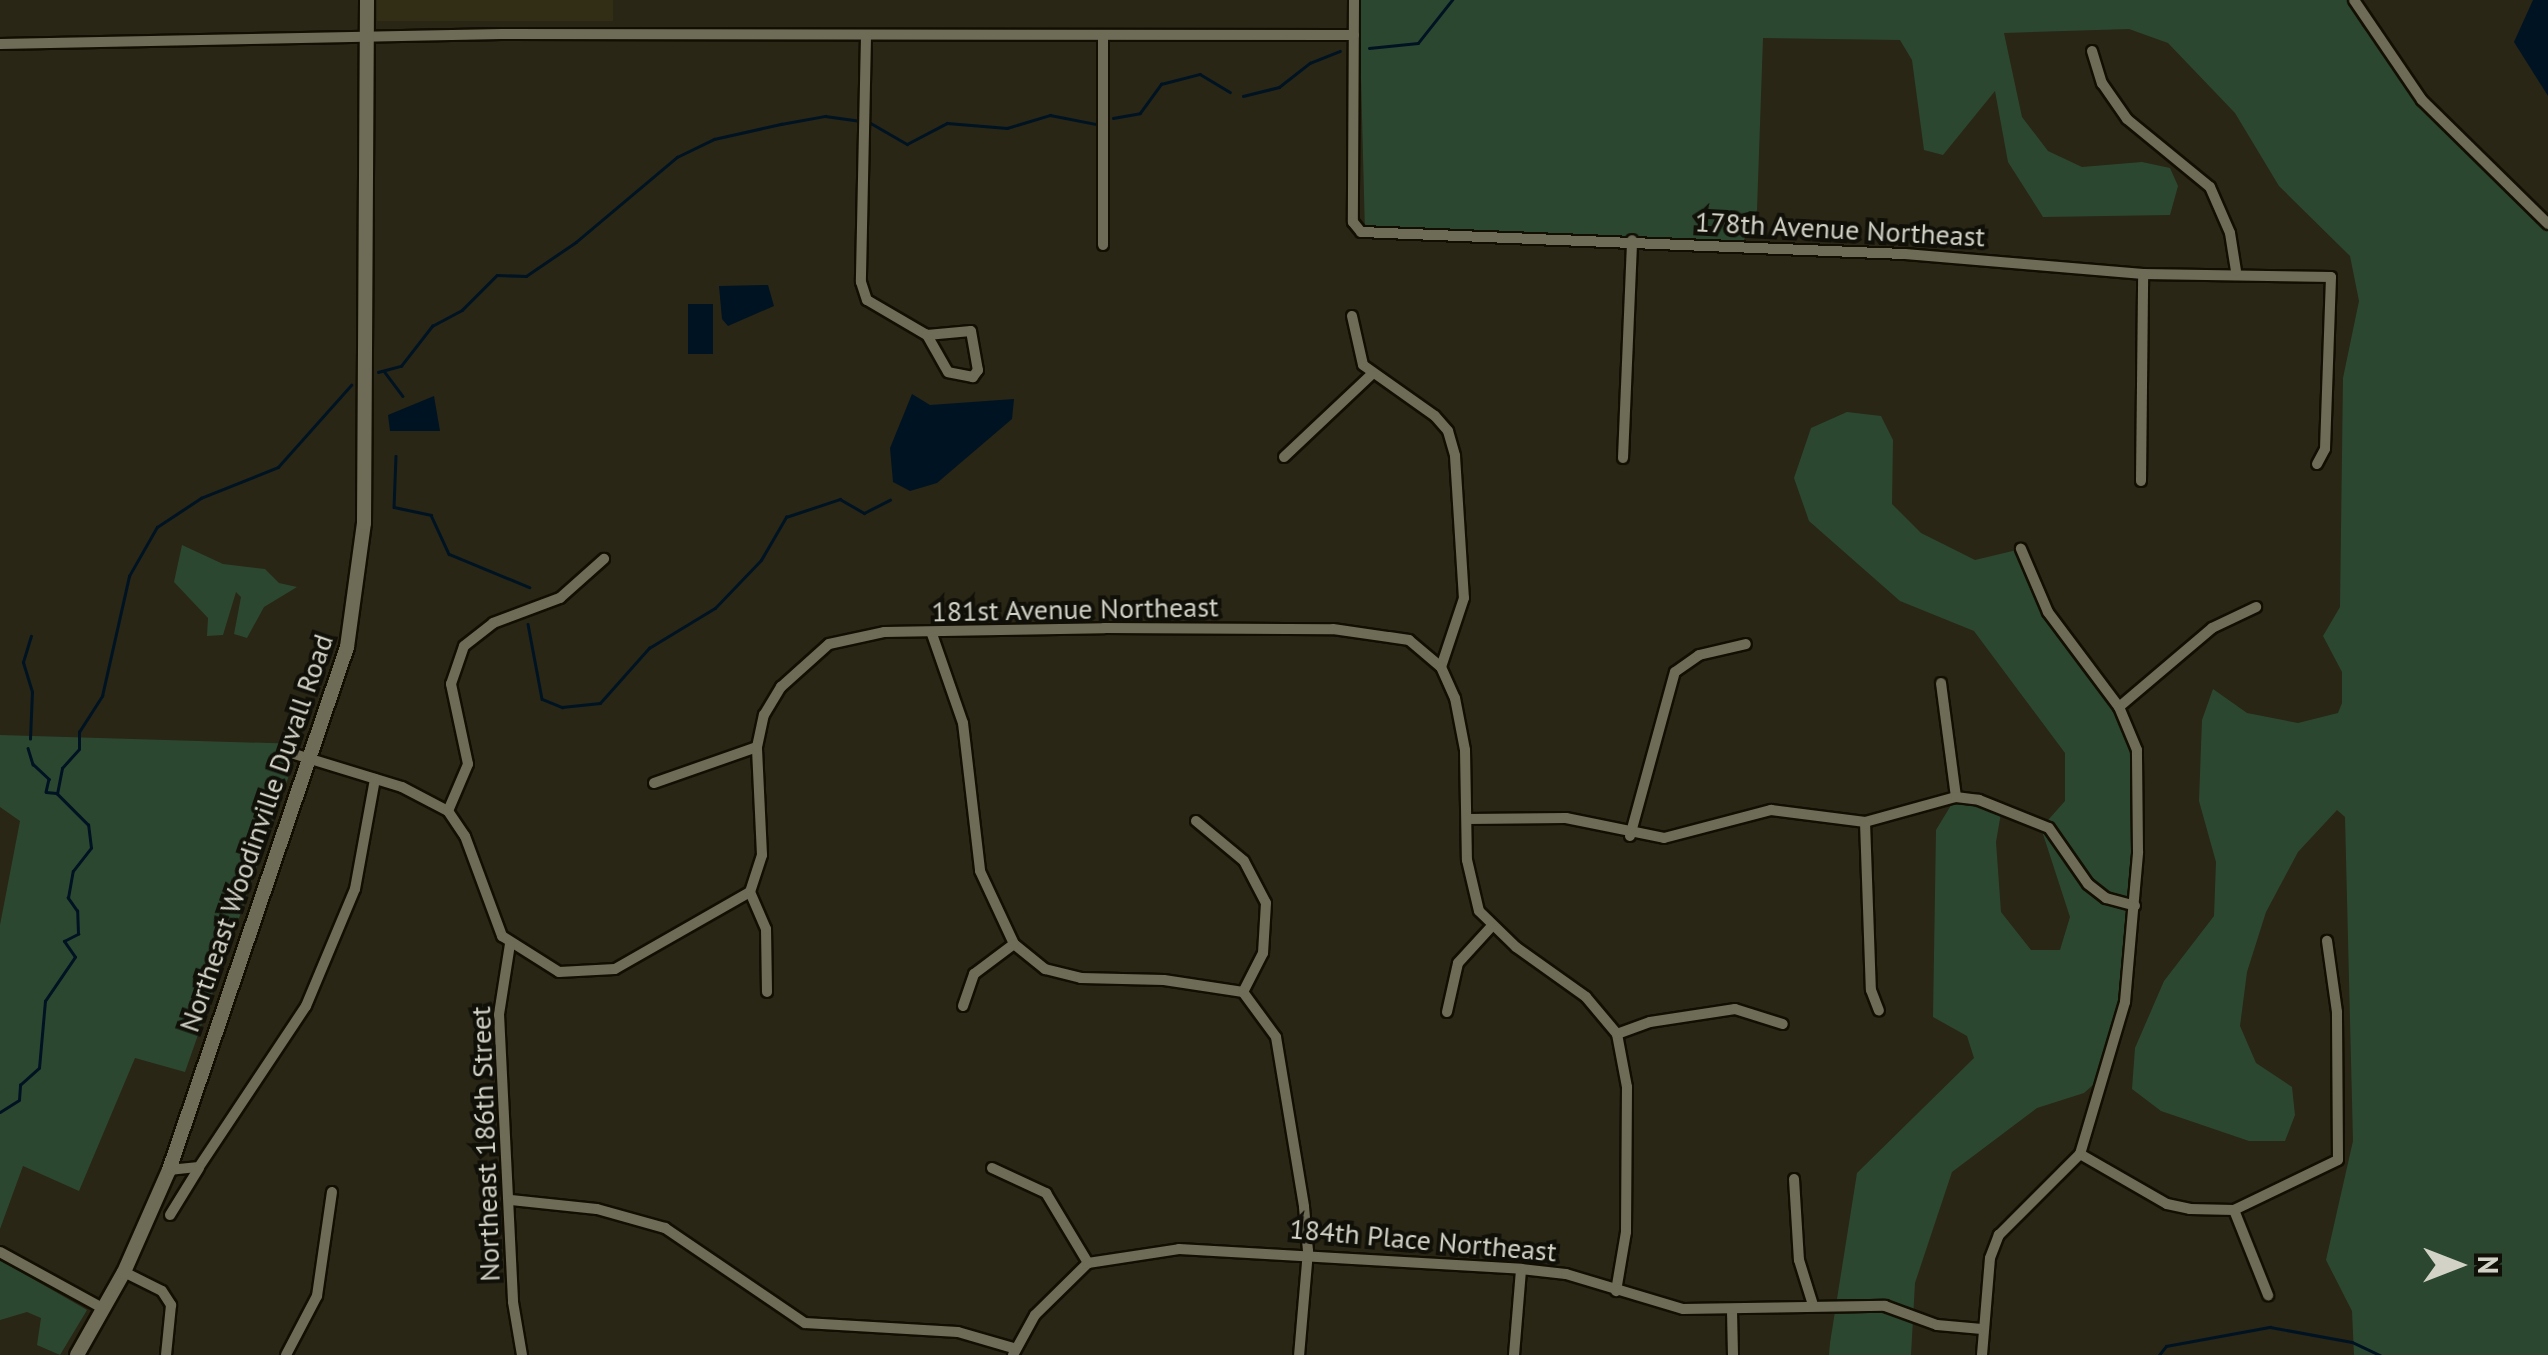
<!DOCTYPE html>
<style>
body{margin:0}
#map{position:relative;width:2548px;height:1355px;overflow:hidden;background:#292615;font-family:"PT Sans",sans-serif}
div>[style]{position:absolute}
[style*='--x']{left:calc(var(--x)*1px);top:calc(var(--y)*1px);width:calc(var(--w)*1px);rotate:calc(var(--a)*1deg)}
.built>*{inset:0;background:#322e16;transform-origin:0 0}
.green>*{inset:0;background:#2c4730}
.water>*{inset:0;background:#001322;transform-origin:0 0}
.stream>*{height:2.5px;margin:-1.25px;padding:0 1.25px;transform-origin:1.25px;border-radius:1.25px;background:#001322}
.roads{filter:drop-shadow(2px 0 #120f02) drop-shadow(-2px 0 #120f02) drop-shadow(0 2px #120f02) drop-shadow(0 -2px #120f02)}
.minor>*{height:10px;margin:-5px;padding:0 5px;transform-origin:5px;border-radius:5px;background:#6e6b57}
.secondary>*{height:14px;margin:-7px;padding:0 7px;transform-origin:7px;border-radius:7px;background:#6e6b57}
span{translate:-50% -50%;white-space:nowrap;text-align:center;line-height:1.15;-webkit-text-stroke:8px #100f08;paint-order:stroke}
.street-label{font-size:28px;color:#d3d2c7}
.north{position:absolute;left:2408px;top:1215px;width:100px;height:100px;-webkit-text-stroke:8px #100f08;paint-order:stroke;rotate:90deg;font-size:28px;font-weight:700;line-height:40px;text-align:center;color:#d3d2c7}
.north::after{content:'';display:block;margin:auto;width:35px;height:45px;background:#d3d2c7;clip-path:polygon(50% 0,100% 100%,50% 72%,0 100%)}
</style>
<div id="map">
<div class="built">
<div style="left:377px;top:0;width:236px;height:21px"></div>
</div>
<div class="green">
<div style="clip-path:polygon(1359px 0,2351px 0,2362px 26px,2421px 100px,2548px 224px,2548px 1355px,2354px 1355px,2352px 1311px,2326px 1260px,2353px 1141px,2345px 817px,2337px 810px,2298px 852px,2266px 912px,2247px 972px,2240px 1026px,2256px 1063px,2292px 1087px,2295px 1115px,2285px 1141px,2249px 1141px,2161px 1111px,2132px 1089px,2135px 1048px,2164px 981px,2214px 916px,2216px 862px,2199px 801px,2202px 720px,2213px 689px,2247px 713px,2298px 723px,2338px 713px,2342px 703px,2342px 672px,2323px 636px,2340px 607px,2343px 378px,2359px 301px,2350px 256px,2279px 186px,2235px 113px,2168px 43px,2129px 29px,2004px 33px,2022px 117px,2048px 151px,2082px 167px,2142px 162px,2170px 168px,2178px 186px,2170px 215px,2043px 217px,2008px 162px,1995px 91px,1943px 155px,1924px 150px,1912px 60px,1900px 40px,1763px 38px,1757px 210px,1740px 249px,1365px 233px)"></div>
<div style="clip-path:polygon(1847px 412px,1881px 416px,1893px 440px,1892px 504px,1921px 533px,1975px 560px,2021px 549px,2033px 582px,2119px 707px,2137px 750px,2141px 785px,2125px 1002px,2103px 1076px,2084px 1093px,2037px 1108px,1952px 1172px,1915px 1283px,1911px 1355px,1829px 1355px,1830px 1343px,1857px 1173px,1974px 1058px,1967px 1036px,1933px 1017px,1936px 830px,1956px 797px,2001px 813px,1996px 842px,2001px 912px,2031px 950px,2060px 950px,2070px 917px,2041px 828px,2065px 801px,2065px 753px,1974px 631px,1900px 601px,1809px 521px,1794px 478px,1811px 428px)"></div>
<div style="clip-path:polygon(182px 545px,223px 564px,265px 569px,279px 583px,297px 587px,264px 607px,247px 638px,234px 634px,241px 597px,236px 592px,223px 635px,207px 636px,208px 618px,174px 582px)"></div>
<div style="clip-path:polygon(0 735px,300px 744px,185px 1072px,135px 1058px,79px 1191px,23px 1166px,0 1229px,0 925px,20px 821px,0 807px)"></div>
<div style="clip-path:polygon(0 1260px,87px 1310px,60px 1355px,37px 1345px,41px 1318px,27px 1312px,0 1320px)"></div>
</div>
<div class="water">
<div style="clip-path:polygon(2533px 0,2548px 0,2548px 96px,2514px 42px)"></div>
<div style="clip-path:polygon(768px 285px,774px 306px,728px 326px,722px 319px,719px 286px)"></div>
<div style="left:688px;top:304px;width:25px;height:50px"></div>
<div style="clip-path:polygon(912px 394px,930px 405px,1014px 399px,1012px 419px,937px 483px,910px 491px,893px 482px,890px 448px)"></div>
<div style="clip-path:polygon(434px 396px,440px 431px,390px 431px,388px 415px)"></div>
</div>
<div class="stream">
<div style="--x:1369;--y:48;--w:49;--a:-5.8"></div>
<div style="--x:1418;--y:43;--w:55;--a:-51.7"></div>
<div style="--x:1243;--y:96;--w:37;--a:-14"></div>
<div style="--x:1279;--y:87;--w:39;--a:-38"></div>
<div style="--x:1310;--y:63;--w:32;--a:-22"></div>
<div style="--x:1113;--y:118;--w:27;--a:-10"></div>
<div style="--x:1140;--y:113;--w:36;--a:-54"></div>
<div style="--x:1161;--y:84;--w:40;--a:-14.4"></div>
<div style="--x:1200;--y:74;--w:35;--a:31"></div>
<div style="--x:869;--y:122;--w:44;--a:30.1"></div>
<div style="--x:907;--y:144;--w:45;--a:-27.7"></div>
<div style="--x:947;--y:123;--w:60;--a:4.8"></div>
<div style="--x:1007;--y:128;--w:45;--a:-16.8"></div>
<div style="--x:1050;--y:115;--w:47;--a:11.1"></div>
<div style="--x:384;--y:371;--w:31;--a:53"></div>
<div style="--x:378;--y:372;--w:24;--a:-15"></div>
<div style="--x:401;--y:366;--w:51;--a:-52.2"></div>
<div style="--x:432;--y:326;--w:34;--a:-28"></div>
<div style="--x:462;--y:310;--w:49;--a:-45"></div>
<div style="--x:497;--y:275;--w:29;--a:2"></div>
<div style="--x:526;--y:276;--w:60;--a:-34.2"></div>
<div style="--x:576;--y:242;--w:132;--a:-40.1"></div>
<div style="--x:677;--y:157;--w:41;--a:-25.9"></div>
<div style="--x:714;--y:139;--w:69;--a:-12.6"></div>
<div style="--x:781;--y:124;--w:45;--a:-10.3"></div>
<div style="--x:825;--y:116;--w:36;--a:8"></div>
<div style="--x:396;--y:456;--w:51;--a:92.2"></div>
<div style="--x:394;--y:507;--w:38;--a:12"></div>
<div style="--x:431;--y:515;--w:43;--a:65.2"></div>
<div style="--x:449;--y:554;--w:87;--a:22.4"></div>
<div style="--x:528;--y:624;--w:76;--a:79.4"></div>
<div style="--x:542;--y:699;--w:22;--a:22"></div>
<div style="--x:562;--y:707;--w:38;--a:-6"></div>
<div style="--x:600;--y:703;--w:74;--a:-48.3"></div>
<div style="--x:649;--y:648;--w:77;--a:-31.2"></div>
<div style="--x:715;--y:608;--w:66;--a:-46.2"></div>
<div style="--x:761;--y:560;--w:50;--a:-59.8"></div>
<div style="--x:786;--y:517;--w:57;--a:-18.4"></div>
<div style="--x:840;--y:499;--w:28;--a:30"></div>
<div style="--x:864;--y:513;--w:29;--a:-27"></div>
<div style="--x:30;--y:739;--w:47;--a:-87.6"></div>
<div style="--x:32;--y:692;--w:31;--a:-107"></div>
<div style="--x:23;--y:662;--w:27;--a:-73"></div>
<div style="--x:28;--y:748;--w:17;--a:73"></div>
<div style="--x:33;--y:764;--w:22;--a:43"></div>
<div style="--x:49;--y:779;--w:13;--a:103"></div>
<div style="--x:46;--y:792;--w:10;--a:6"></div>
<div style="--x:0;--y:1112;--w:22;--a:-32"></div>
<div style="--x:19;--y:1100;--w:15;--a:-86"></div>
<div style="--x:20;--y:1085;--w:25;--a:-42"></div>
<div style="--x:39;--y:1068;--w:67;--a:-84.9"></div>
<div style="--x:45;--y:1001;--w:53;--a:-55.7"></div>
<div style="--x:75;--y:957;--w:19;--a:-125"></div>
<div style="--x:64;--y:941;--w:16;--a:-27"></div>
<div style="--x:78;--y:934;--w:23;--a:-92"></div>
<div style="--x:77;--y:911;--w:16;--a:-125"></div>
<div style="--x:68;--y:898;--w:27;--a:-80"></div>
<div style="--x:73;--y:871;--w:29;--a:-52"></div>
<div style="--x:91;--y:848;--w:23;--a:-97"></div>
<div style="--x:88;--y:825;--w:44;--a:-135"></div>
<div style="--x:57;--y:794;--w:26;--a:-79"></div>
<div style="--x:62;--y:768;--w:25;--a:-48"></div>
<div style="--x:79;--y:749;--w:17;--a:-90"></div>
<div style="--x:79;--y:732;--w:43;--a:-57.4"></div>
<div style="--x:102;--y:696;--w:123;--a:-77.3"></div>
<div style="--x:129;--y:576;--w:56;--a:-60.3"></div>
<div style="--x:157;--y:527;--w:53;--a:-33.4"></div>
<div style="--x:201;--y:498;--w:83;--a:-21.9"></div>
<div style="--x:278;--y:467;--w:110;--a:-48.3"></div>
<div style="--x:2159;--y:1355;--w:11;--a:-52"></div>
<div style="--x:2166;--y:1346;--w:106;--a:-10.4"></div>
<div style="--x:2270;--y:1327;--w:83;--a:10.4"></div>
<div style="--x:2352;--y:1342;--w:31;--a:25"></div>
</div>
<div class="roads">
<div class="minor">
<div style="--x:1354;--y:0;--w:222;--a:90.3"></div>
<div style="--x:1353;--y:222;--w:13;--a:51"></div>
<div style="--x:1361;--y:232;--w:544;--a:2.32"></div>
<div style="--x:1905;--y:254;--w:239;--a:4.8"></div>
<div style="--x:2143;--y:274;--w:188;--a:0.9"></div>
<div style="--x:2331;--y:277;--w:172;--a:92"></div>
<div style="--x:2325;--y:449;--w:17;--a:118"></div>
<div style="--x:2354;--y:0;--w:121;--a:55.8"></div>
<div style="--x:2422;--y:100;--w:177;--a:44.5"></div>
<div style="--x:866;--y:36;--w:246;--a:91.2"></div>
<div style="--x:861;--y:282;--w:19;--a:72"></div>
<div style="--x:867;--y:300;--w:69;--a:30.3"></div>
<div style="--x:927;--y:335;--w:44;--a:-5.2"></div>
<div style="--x:971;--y:331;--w:40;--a:80"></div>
<div style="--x:978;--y:370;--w:9;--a:126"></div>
<div style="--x:973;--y:377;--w:25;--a:-169"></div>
<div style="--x:948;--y:372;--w:43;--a:-119.6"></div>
<div style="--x:1103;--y:37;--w:208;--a:90"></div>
<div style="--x:0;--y:44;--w:502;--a:-1.14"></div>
<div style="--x:502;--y:34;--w:852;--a:0.07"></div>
<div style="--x:2092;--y:51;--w:34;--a:73"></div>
<div style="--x:2102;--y:83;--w:44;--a:55.2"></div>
<div style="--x:2127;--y:119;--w:107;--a:39.3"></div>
<div style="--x:2210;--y:187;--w:50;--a:66.5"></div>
<div style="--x:2230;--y:233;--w:38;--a:81"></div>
<div style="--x:1352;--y:316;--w:50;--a:77.3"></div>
<div style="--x:1363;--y:365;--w:88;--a:35.3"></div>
<div style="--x:1435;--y:416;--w:20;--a:49"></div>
<div style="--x:1448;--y:431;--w:26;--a:74"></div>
<div style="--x:1455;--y:456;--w:142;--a:86.4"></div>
<div style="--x:1464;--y:598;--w:73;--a:108.4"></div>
<div style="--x:1284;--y:457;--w:120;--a:-43.3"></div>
<div style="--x:1623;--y:458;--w:218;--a:-87.6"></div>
<div style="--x:2141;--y:481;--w:207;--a:-89.4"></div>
<div style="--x:932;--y:634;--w:94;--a:70.8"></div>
<div style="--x:963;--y:723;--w:149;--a:83.4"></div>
<div style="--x:980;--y:871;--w:81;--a:65"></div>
<div style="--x:1014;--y:944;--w:40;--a:39"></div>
<div style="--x:1045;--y:969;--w:37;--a:14"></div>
<div style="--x:1081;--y:978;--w:83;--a:1.4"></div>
<div style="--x:1164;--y:980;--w:80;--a:8.6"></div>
<div style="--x:1941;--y:683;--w:115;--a:82.5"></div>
<div style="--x:2119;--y:707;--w:122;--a:-40.3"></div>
<div style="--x:2212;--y:628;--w:49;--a:-25.5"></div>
<div style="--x:291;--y:753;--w:116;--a:17"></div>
<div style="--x:402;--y:787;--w:52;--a:27.6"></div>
<div style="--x:448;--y:811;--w:30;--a:56"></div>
<div style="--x:465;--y:836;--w:107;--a:69.7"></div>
<div style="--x:502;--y:936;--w:67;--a:32.3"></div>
<div style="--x:559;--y:972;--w:56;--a:-3.1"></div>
<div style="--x:615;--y:969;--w:155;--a:-29.7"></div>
<div style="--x:654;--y:783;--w:109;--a:-19.3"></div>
<div style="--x:448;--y:811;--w:51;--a:-66.9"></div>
<div style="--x:468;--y:764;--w:82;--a:-102"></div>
<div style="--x:451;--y:684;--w:40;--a:-71.1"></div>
<div style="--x:464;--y:646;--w:37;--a:-38"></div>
<div style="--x:493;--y:623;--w:72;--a:-20.5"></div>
<div style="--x:560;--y:598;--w:59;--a:-41.6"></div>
<div style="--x:1468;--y:819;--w:98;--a:-0.6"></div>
<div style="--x:1566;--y:818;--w:100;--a:11.5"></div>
<div style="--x:1664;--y:838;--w:111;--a:-14.7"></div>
<div style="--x:1771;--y:810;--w:95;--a:7.3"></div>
<div style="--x:1865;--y:822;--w:94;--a:-15.4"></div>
<div style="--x:1956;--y:797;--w:23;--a:7"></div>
<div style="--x:1979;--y:800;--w:75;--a:21.8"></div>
<div style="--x:2049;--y:828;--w:68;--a:55.1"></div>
<div style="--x:2088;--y:884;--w:23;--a:38"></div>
<div style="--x:2106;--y:898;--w:30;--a:15"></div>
<div style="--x:1196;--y:821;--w:62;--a:39.8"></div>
<div style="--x:1244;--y:861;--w:47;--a:62.4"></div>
<div style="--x:1266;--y:903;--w:50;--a:93.4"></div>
<div style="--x:1263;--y:953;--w:44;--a:117.1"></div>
<div style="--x:1243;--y:992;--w:56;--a:53.7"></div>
<div style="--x:1276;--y:1037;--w:172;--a:80.6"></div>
<div style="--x:1304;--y:1207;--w:44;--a:84.8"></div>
<div style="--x:1308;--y:1251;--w:104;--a:94.9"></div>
<div style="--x:1865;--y:822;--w:168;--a:88"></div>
<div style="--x:1871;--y:990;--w:22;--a:69"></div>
<div style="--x:1630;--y:836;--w:170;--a:-74.7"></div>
<div style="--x:1675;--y:672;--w:29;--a:-35"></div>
<div style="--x:1699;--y:655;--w:48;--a:-13.2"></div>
<div style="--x:510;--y:944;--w:71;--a:98.9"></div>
<div style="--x:499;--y:1014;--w:288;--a:87.2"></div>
<div style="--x:513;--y:1302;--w:54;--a:80.4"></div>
<div style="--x:767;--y:992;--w:63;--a:-90.9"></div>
<div style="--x:766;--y:929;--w:40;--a:-113.4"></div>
<div style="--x:750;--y:892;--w:39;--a:-72"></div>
<div style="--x:762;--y:855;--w:108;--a:-92.7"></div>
<div style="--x:757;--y:747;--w:33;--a:-78"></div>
<div style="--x:764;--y:715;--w:33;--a:-59"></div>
<div style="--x:781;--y:687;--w:64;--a:-41.9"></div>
<div style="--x:829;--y:644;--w:56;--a:-12.3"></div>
<div style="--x:884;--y:632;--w:220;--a:-1"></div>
<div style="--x:1104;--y:628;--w:229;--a:0.3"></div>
<div style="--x:1333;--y:629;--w:77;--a:8.2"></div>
<div style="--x:1409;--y:640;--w:42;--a:40.2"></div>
<div style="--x:1441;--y:667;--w:34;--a:66"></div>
<div style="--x:1455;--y:698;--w:53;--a:79.1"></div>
<div style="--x:1465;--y:750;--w:110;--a:89"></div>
<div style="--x:1467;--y:860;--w:52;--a:76.8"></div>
<div style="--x:1479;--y:911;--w:52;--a:44.2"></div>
<div style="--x:1516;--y:947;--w:86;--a:35.5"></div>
<div style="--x:1586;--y:997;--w:48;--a:50"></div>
<div style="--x:1617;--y:1034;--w:54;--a:79.3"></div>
<div style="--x:1627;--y:1087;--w:145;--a:90.4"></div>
<div style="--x:1626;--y:1232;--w:60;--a:99.6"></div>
<div style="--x:963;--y:1006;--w:34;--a:-71"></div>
<div style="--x:974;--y:974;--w:50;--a:-36.9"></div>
<div style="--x:1447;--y:1012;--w:50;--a:-77.3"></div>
<div style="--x:1458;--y:963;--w:49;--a:-47.5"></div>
<div style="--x:1617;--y:1034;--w:35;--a:-20"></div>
<div style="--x:1650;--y:1022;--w:86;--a:-8.7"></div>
<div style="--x:1735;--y:1009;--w:50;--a:17.4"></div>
<div style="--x:2080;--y:1154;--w:100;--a:29.9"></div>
<div style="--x:2167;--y:1204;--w:24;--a:12"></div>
<div style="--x:2190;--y:1209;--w:44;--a:1.3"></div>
<div style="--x:2234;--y:1210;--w:115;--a:-25.7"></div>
<div style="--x:2338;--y:1160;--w:148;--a:-90.4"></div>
<div style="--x:2337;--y:1012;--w:72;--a:-98"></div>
<div style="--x:992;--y:1168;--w:60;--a:24.8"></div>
<div style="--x:1046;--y:1193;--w:82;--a:59"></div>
<div style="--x:169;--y:1170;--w:30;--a:-6"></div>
<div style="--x:199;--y:1167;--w:193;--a:-56.4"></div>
<div style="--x:306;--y:1006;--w:127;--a:-67.3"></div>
<div style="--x:355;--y:889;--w:112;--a:-79.7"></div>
<div style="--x:1794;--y:1179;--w:81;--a:86.5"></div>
<div style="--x:1799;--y:1260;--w:47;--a:72.7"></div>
<div style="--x:511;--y:1200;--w:86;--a:6"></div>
<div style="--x:597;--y:1209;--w:71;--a:15.6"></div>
<div style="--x:665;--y:1228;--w:169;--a:34.2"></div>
<div style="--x:805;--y:1323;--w:153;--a:3.4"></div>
<div style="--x:958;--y:1332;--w:57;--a:16.2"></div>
<div style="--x:2234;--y:1210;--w:92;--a:68.2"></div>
<div style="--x:170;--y:1215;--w:55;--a:-58.3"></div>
<div style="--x:0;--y:1252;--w:119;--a:28.7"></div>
<div style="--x:124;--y:1272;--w:42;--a:26.6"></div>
<div style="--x:162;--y:1291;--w:17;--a:57"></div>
<div style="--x:171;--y:1305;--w:50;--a:95.7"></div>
<div style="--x:1732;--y:1311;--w:44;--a:88.7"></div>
<div style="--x:286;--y:1355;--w:67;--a:-62.3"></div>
<div style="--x:317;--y:1296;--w:105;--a:-81.8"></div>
<div style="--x:1013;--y:1355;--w:46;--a:-61.2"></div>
<div style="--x:1035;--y:1315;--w:74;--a:-44.5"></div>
<div style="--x:1088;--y:1263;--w:92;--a:-8.7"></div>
<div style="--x:1179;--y:1249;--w:343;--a:3.3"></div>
<div style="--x:1521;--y:1269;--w:45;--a:6.3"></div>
<div style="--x:1566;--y:1274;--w:122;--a:16.7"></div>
<div style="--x:1683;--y:1309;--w:202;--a:-0.9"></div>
<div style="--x:1885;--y:1306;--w:55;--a:20.1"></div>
<div style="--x:1937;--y:1325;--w:45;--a:5.1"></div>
<div style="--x:1514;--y:1355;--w:86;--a:-85.3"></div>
<div style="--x:1982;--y:1355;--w:97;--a:-85.3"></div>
<div style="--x:1990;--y:1258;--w:25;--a:-69"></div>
<div style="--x:1999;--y:1235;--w:115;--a:-45"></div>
<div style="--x:2080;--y:1154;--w:159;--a:-73.5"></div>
<div style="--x:2125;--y:1002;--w:151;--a:-85"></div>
<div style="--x:2138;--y:852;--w:102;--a:-90.6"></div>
<div style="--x:2137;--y:750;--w:47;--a:-112.7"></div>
<div style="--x:2119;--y:707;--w:119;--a:-126.8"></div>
<div style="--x:2048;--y:612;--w:69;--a:-113.2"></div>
</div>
<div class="secondary">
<div style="--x:77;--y:1355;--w:95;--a:-60.5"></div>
<div style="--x:124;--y:1272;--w:111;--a:-66.2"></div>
<div style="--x:169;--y:1170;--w:552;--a:-71.2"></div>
<div style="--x:347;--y:647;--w:125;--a:-82.2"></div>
<div style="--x:364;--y:523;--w:523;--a:-89.67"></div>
</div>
</div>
<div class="street-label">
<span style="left:1840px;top:229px;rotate:3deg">178th Avenue Northeast</span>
<span style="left:1075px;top:609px;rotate:-1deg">181st Avenue Northeast</span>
<span style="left:256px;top:833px;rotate:-71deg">Northeast Woodinville Duvall Road</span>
<span style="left:485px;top:1144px;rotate:-92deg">Northeast 186th Street</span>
<span style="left:1423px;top:1240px;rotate:5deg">184th Place Northeast</span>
</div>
<div class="north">N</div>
</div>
